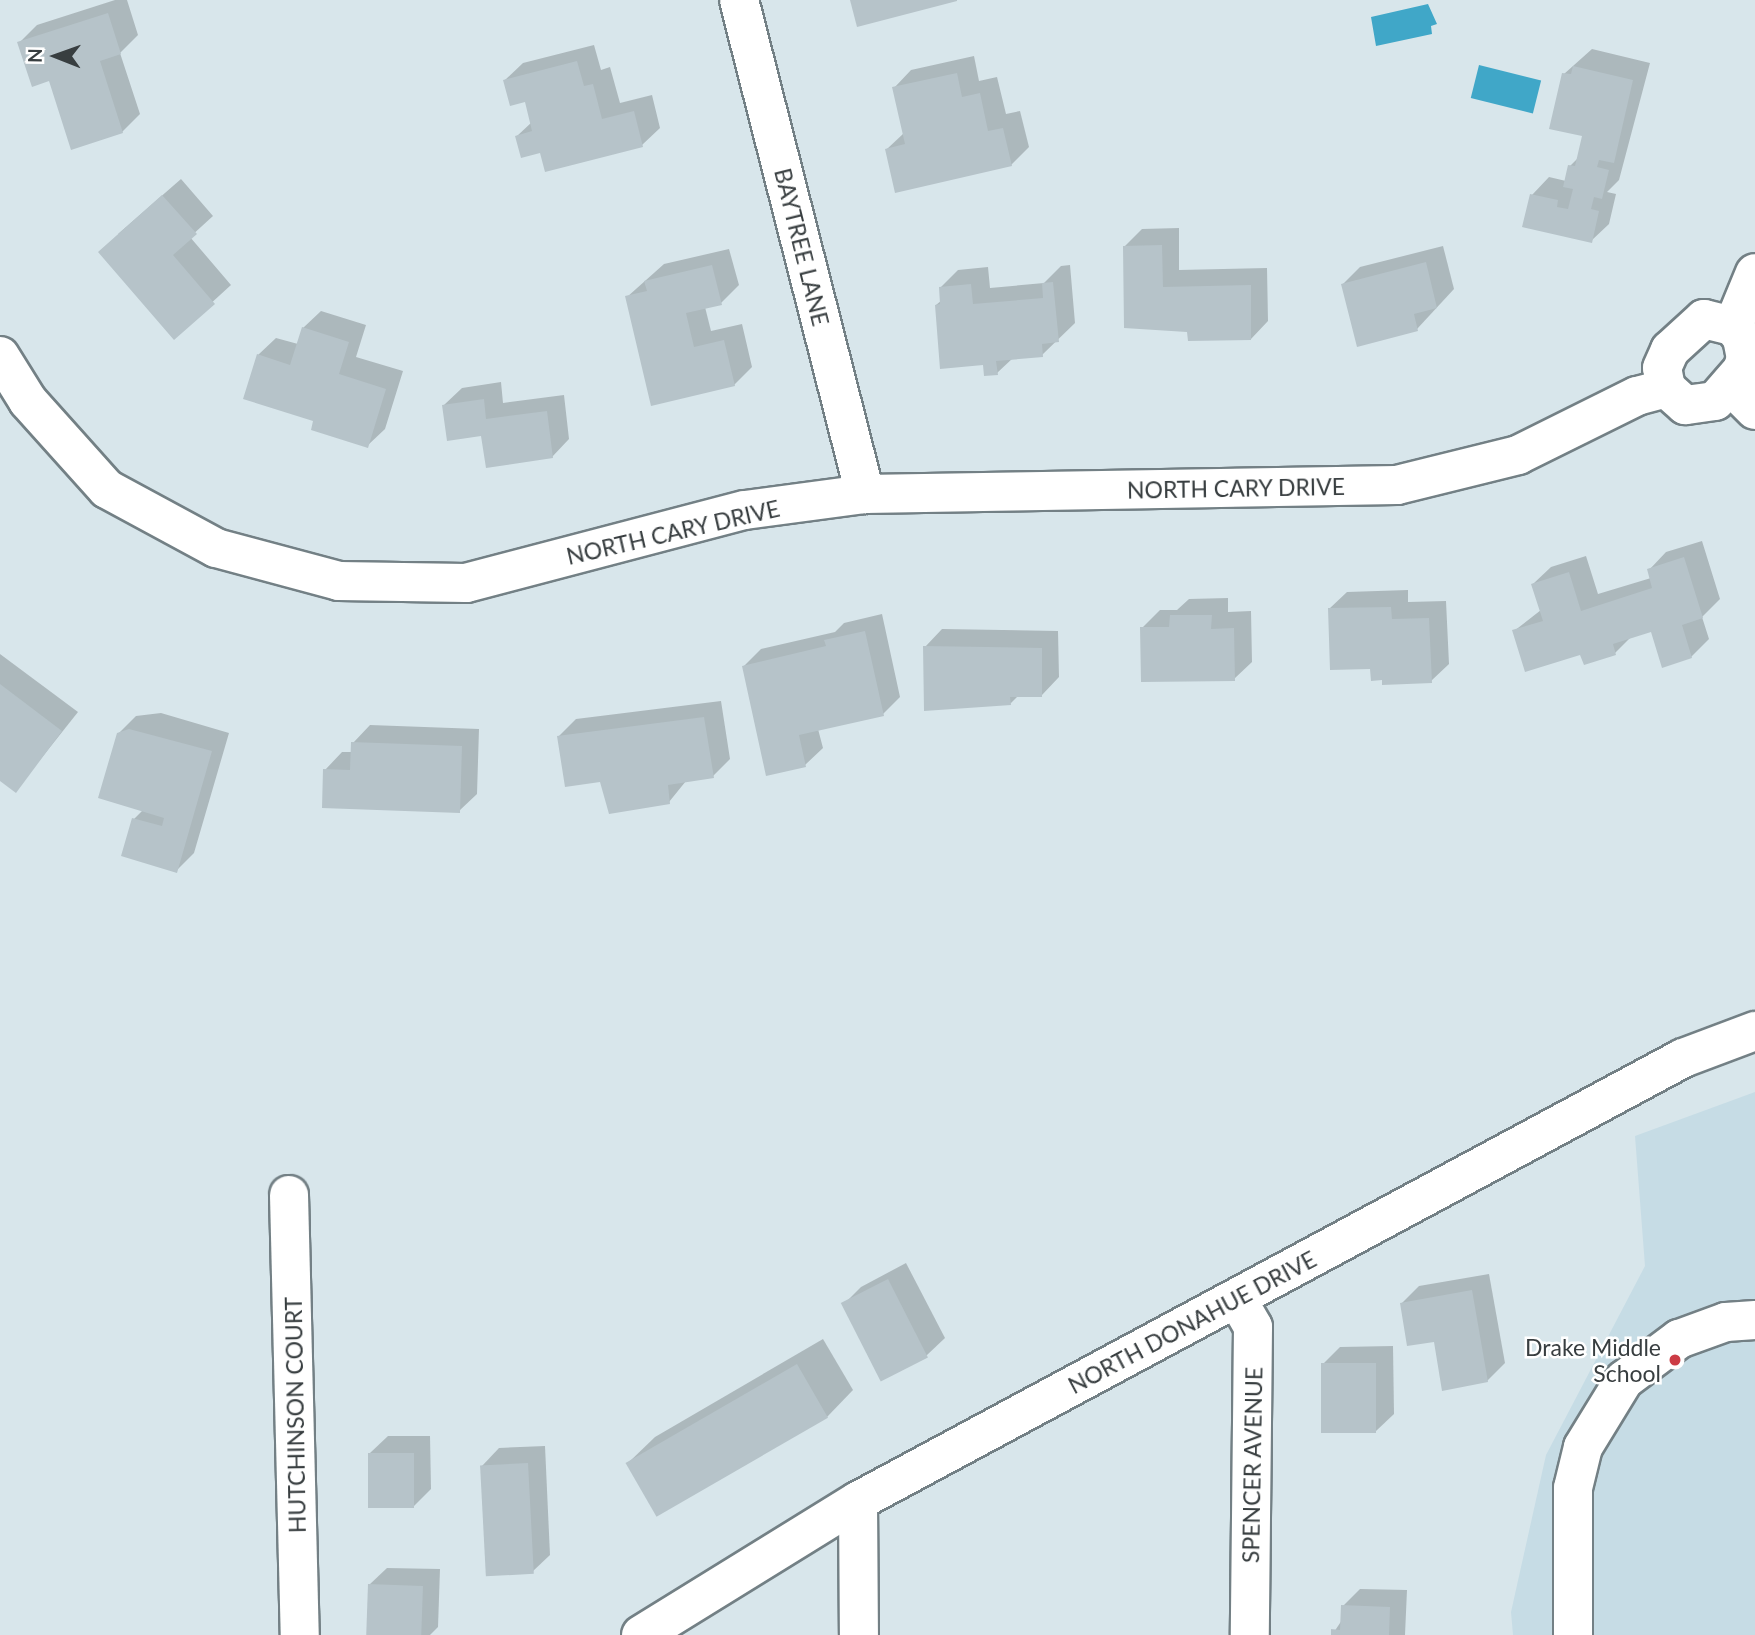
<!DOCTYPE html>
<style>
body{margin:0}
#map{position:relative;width:1755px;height:1635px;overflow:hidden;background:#d8e6eb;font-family:Lato,sans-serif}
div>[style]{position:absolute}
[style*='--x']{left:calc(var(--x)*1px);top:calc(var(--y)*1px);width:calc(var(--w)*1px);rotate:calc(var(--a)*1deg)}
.built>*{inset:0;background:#c6dce5}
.water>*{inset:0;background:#40a7c8;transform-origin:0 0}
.shadow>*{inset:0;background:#0003}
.building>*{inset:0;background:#b6c3c9;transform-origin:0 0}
.roads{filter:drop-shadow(2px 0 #738085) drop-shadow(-2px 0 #738085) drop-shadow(0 2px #738085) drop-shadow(0 -2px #738085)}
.minor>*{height:38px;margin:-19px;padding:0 19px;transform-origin:19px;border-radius:19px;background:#fff}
.dots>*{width:19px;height:19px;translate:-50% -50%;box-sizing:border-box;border:4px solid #fff;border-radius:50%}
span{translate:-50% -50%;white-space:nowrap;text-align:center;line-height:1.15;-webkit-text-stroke:5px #fff;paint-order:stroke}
.street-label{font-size:23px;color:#383e40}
.poi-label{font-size:23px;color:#383e40}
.right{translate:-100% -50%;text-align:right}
.north{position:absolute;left:21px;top:21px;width:70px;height:70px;-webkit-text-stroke:5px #fff;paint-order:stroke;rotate:271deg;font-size:19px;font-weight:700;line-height:28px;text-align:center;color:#383e40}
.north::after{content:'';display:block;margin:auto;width:24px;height:32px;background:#383e40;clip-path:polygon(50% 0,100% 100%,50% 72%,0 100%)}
</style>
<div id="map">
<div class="built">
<div style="clip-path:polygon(1755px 1092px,1755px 1635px,1513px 1635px,1511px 1612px,1546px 1455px,1645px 1266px,1635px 1136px)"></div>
</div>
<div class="water">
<div style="clip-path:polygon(1428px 4px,1437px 24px,1431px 26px,1432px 34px,1376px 46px,1371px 17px)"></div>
<div style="left:1479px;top:65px;width:64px;height:34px;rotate:14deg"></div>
</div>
<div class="shadow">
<div style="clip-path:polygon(115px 0,127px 0,138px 35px,120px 53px,140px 114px,122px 132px,19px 43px,37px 25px)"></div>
<div style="clip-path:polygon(594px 45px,601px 70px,610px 67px,620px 103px,652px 95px,660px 128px,642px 145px,541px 150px,517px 136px,532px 122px,526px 100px,505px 80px,523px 63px)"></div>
<div style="clip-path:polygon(1592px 49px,1650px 63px,1619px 180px,1607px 192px,1616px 194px,1609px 224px,1591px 241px,1532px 195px,1549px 177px,1566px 181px,1570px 166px,1579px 157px,1584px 135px,1564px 74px)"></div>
<div style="clip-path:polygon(974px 56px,979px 81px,997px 77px,1006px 114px,1020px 111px,1029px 147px,1011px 165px,887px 149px,904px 133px,894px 88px,911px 70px)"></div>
<div style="clip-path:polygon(181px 179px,213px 216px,190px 237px,231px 285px,174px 337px,118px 234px)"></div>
<div style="clip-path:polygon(1179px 228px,1179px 270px,1267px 268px,1268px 321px,1251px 339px,1189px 330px,1124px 247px,1142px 229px)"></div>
<div style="clip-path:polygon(1443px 246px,1454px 289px,1417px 329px,1343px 284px,1360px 267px)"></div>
<div style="clip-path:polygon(729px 249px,739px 285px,721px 303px,705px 307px,711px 331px,742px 324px,752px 367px,734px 385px,627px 297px,664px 264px)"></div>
<div style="clip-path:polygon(1070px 265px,1075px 323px,1042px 355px,1013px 358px,997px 373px,936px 305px,942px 300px,941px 287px,958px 270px,988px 267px,990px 288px,1044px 283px,1061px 266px)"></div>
<div style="clip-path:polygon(321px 311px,366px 325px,356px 357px,403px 371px,385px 429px,367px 446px,316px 420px,258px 355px,276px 338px,298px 344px,303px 328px)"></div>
<div style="clip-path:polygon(501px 382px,503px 403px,564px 395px,569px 439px,552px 457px,483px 434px,444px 405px,462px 388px)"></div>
<div style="clip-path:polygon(1702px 541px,1720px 599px,1702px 617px,1709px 639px,1691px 657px,1652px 630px,1632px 636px,1615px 653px,1581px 653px,1514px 631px,1541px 610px,1533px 584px,1551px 567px,1586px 556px,1598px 594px,1651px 578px,1649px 570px,1666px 552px)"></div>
<div style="clip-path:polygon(1408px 590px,1408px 602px,1446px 601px,1449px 664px,1431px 681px,1384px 679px,1329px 609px,1347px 592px)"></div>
<div style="clip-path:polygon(1228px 598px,1228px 612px,1251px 611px,1252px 662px,1234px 679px,1142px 628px,1160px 610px,1177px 610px,1189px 599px)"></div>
<div style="clip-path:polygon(882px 614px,900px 697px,883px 714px,818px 729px,823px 748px,805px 765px,744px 666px,761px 649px,835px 632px,844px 623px)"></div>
<div style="clip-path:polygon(942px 629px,1058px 631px,1059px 677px,1042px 695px,1019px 695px,1010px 704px,925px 647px)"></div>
<div style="clip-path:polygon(0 654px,78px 712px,16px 790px,0 779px)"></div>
<div style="clip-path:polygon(721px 701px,730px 759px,713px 776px,686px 781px,669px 802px,601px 780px,558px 737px,576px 719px)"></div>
<div style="clip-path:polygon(161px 713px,229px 733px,194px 853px,176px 871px,134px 819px,143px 810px,118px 734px,136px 716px)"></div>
<div style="clip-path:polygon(370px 725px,479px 729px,477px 794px,459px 811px,325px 770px,342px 752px,352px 752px,353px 743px)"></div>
<div style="clip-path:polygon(906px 1263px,945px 1338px,927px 1355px,883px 1379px,844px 1304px,861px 1287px)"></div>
<div style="clip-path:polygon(1489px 1274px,1505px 1363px,1487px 1381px,1435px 1340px,1402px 1303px,1419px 1286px)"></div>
<div style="clip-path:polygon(823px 1339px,853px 1390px,827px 1417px,628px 1463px,655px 1437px)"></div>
<div style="clip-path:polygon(1393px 1346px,1394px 1414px,1376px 1431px,1323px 1364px,1340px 1347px)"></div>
<div style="clip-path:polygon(388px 1436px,430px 1436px,431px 1489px,413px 1507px,370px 1453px)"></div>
<div style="clip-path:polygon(545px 1446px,550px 1555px,532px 1572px,482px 1466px,499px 1448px)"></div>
<div style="clip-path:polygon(387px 1568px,440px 1569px,438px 1627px,430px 1635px,368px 1635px,369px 1585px)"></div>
<div style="clip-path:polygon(1360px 1589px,1407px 1590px,1405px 1635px,1332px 1635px,1342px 1620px,1343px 1606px)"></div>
</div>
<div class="building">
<div style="clip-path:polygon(850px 0,957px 0,957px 1px,857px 27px)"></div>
<div style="clip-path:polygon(108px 13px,121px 54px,100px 61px,123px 133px,71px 150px,49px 81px,32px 87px,17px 42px)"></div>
<div style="clip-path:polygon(577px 61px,584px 86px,593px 84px,602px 119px,634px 111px,643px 147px,545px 172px,540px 153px,521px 158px,515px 136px,532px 131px,525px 102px,510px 106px,503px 80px)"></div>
<div style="clip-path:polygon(1573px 66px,1633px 80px,1614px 163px,1599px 160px,1597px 167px,1609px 170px,1602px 199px,1594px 197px,1591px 209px,1599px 211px,1592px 243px,1522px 227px,1530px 194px,1558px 200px,1557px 207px,1568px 209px,1573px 189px,1563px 187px,1568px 165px,1575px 166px,1582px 136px,1549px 129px,1562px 73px,1571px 74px)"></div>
<div style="clip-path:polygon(957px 73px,962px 97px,980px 93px,988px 131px,1003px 128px,1012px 166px,895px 193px,885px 149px,905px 144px,892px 87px)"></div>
<div style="clip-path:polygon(162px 195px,197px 234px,173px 255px,215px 304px,174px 340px,98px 252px)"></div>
<div style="clip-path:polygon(1162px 245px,1163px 287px,1251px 285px,1251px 340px,1188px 341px,1187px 332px,1124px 328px,1123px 246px)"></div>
<div style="clip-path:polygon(1426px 262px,1437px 308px,1414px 314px,1418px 331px,1357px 347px,1341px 284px)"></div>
<div style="clip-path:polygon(712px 265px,722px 305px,686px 313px,694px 347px,724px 340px,735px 386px,651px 406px,625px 296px,647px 291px,644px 281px)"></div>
<div style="clip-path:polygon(1053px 282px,1059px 342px,1042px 344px,1043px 357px,996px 361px,998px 375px,984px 376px,983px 365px,940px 369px,935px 305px,940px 304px,939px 287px,971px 284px,973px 304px,1043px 298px,1042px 283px)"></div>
<div style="clip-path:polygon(302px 327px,349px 342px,339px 374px,386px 389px,368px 448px,311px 430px,313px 421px,243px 399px,257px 354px,290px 365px)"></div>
<div style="clip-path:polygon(484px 399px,486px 419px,547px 411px,553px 458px,486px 468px,481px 436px,447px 441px,442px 405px)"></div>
<div style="clip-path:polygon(1684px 557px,1703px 618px,1682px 625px,1692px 658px,1662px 668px,1651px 632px,1613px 644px,1616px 655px,1584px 665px,1580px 655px,1525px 672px,1512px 630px,1543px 621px,1531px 584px,1569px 572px,1581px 611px,1652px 588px,1647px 569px)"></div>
<div style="clip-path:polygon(1391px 607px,1392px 619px,1429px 618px,1432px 683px,1382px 685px,1382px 680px,1371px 681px,1370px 669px,1330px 670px,1328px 608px)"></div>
<div style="clip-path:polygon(1170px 615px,1212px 615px,1211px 629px,1234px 628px,1235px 681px,1141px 682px,1140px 627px,1169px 627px)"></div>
<div style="clip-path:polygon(865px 631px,884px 716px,799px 735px,806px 767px,766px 776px,742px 666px,826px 646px,824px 640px)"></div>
<div style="clip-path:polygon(923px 646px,1042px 648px,1042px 697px,1010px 697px,1011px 705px,924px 711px)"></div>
<div style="clip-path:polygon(0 684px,62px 731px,16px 793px,0 781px)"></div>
<div style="clip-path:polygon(704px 717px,714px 778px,668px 785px,670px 804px,609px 814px,600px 782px,565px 787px,557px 736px)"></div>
<div style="clip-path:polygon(129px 729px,212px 751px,177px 873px,121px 856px,132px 818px,162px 826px,164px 818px,98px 798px,117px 733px)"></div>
<div style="clip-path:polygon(351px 742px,462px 746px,460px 813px,322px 808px,323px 769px,350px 770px)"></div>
<div style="left:888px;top:1279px;width:88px;height:53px;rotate:63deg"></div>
<div style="clip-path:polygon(1472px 1290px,1488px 1382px,1442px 1391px,1434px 1342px,1407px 1346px,1400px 1303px)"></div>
<div style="left:1321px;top:1363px;width:55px;height:70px"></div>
<div style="left:797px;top:1364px;width:62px;height:198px;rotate:60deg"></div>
<div style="left:368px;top:1453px;width:46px;height:55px"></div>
<div style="left:528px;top:1463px;width:111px;height:48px;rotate:87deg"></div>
<div style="left:368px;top:1584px;width:55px;height:51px;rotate:2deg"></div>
<div style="clip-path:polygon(1341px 1605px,1390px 1607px,1389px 1635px,1331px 1635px,1331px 1629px,1340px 1630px)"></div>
</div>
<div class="roads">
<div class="minor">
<div style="--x:739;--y:0;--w:510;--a:75.69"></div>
<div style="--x:1704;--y:319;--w:30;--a:14"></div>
<div style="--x:1733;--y:326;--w:15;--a:53"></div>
<div style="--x:1742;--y:338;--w:20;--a:79"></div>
<div style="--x:1746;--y:358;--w:13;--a:108"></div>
<div style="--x:1742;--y:370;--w:41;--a:131.1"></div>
<div style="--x:1715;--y:401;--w:30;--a:172"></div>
<div style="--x:1685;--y:405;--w:25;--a:-138"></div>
<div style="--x:1666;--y:388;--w:20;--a:-101"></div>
<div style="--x:1662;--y:368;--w:20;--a:-66"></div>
<div style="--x:1670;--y:350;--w:46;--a:-42.4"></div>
<div style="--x:1733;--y:326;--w:57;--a:-67.5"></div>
<div style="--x:0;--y:356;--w:53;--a:58.1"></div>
<div style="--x:28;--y:401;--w:118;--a:48.1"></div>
<div style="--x:107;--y:489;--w:124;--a:28.4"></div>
<div style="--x:216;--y:548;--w:127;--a:15"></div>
<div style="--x:339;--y:581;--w:127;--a:0.9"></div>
<div style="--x:466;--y:583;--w:288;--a:-14.7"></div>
<div style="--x:745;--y:510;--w:121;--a:-7.6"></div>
<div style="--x:865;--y:494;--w:532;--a:-0.97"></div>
<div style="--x:1397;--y:485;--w:125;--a:-13.9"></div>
<div style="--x:1518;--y:455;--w:133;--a:-26.4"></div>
<div style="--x:1637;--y:396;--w:30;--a:-15"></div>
<div style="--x:1731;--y:386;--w:34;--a:45"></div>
<div style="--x:289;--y:1195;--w:440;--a:88.6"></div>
<div style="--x:1237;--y:1299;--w:32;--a:60"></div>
<div style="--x:1253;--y:1327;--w:308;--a:90.6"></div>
<div style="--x:858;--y:1501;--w:134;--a:89.6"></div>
<div style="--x:641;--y:1635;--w:255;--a:-31.7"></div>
<div style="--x:858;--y:1501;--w:936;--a:-28.23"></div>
<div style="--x:1683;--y:1058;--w:77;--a:-20.6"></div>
<div style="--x:1573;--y:1635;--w:147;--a:-90"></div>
<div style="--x:1573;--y:1488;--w:42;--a:-76.3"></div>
<div style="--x:1583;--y:1447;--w:79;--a:-58.5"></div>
<div style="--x:1624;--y:1380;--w:69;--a:-36.7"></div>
<div style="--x:1679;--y:1339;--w:50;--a:-19.9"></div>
<div style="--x:1726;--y:1322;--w:29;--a:-4"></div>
</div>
</div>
<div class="dots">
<div style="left:1675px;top:1360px;background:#cc3c45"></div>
</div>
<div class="street-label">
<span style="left:802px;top:247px;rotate:76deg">BAYTREE LANE</span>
<span style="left:1236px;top:488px;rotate:-1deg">NORTH CARY DRIVE</span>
<span style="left:673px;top:532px;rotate:-13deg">NORTH CARY DRIVE</span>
<span style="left:1192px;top:1322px;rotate:-28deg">NORTH DONAHUE DRIVE</span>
<span style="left:295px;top:1415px;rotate:-91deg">HUTCHINSON COURT</span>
<span style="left:1252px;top:1465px;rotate:-89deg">SPENCER AVENUE</span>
</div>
<div class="poi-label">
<span class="right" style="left:1661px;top:1360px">Drake Middle<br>School</span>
</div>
<div class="north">N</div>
</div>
